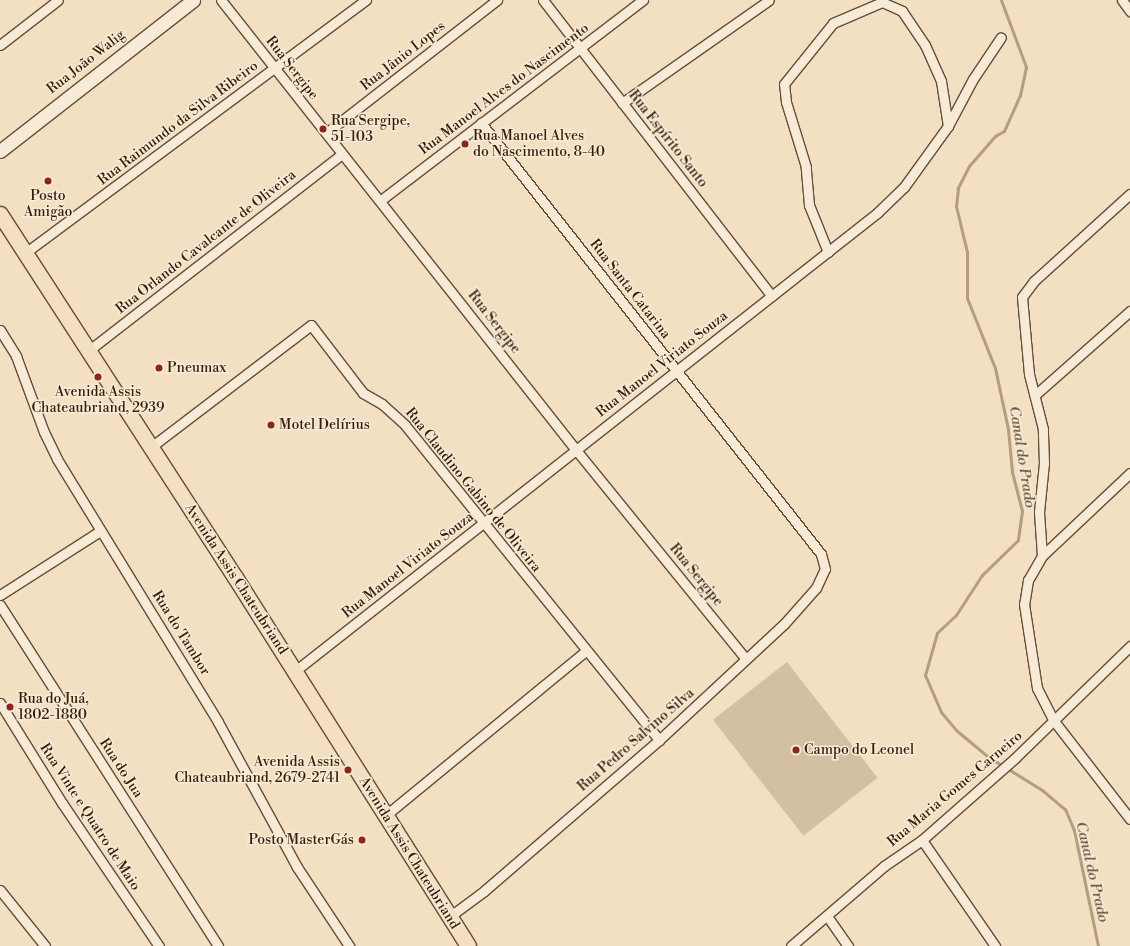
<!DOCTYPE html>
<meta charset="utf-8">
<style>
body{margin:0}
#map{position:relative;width:1130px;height:946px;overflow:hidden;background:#f3e0c2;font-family:"Libre Bodoni",serif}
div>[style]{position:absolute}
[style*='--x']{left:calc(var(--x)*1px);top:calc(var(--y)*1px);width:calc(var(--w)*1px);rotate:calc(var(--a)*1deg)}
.green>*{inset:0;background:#d3bfa2;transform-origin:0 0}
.stream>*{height:3px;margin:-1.5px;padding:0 1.5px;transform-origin:1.5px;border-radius:1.5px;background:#b39e82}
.roads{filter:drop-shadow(1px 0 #664e36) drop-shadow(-1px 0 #664e36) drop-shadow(0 1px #664e36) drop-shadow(0 -1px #664e36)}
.street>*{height:9px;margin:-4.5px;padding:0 4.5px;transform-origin:4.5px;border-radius:4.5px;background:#f7ebd7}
.secondary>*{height:13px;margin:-6.5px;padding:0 6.5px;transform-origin:6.5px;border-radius:6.5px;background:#f7ebd7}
.primary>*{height:15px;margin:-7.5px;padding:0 7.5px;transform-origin:7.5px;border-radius:7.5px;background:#f3e0c2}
.dots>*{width:11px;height:11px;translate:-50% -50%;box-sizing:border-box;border:2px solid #f7ebd7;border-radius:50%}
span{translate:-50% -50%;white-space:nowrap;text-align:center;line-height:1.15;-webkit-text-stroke:3px #f7ebd7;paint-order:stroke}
.street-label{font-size:14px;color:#371e07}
.poi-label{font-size:14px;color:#371e07}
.left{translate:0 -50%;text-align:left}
.right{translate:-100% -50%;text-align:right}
.water-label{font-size:15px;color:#624b32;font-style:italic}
</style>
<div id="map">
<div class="green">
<div style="left:787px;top:662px;width:147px;height:94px;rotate:52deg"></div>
</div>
<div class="stream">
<div style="--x:1001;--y:0;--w:72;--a:69.5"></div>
<div style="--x:1026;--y:67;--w:29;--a:102"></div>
<div style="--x:1020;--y:95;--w:39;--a:114"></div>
<div style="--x:1004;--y:131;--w:10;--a:151"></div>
<div style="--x:995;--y:136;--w:40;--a:131"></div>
<div style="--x:969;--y:166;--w:25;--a:117"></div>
<div style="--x:958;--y:188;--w:18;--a:96"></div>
<div style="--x:956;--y:206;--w:47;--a:76.6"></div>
<div style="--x:967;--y:252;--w:46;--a:90"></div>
<div style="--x:967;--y:298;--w:75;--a:68.2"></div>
<div style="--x:995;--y:368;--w:62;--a:78"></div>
<div style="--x:1008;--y:429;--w:43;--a:84.7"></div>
<div style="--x:1012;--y:472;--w:40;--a:75.6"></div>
<div style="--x:1022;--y:511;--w:29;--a:98"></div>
<div style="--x:1018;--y:540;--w:50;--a:135.8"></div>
<div style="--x:982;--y:575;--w:48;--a:123"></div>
<div style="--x:956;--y:615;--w:26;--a:137"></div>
<div style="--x:937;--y:633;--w:44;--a:105.9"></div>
<div style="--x:925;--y:675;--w:40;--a:66.6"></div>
<div style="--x:941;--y:712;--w:23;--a:50"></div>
<div style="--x:956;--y:730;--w:40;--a:40"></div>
<div style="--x:987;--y:756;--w:65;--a:31.7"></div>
<div style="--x:1042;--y:790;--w:30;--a:40"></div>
<div style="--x:1065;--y:809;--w:23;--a:67"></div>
<div style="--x:1074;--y:830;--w:118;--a:78.3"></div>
</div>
<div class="roads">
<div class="street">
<div style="--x:221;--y:0;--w:573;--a:51.73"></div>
<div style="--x:576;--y:450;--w:269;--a:50.9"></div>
<div style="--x:543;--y:0;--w:374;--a:52.3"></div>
<div style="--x:1122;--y:0;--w:14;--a:54"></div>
<div style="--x:0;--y:45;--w:73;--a:-37.8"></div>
<div style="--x:622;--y:103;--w:179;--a:-35"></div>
<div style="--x:326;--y:133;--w:217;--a:-37.9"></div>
<div style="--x:381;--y:200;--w:330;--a:-37.4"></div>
<div style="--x:828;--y:252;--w:51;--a:-112"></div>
<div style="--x:809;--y:205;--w:38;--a:-95"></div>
<div style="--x:806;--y:167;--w:68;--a:-107.1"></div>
<div style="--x:786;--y:102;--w:18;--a:-96"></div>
<div style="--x:784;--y:84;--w:78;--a:-51.2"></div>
<div style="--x:833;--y:23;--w:53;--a:-23.2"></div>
<div style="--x:882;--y:2;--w:22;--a:24"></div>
<div style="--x:902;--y:11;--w:41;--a:55.9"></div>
<div style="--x:925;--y:45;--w:39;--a:66"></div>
<div style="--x:941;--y:81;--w:46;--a:81.2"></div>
<div style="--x:25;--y:253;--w:425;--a:-36.6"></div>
<div style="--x:0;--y:330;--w:31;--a:58"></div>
<div style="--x:16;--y:356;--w:81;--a:69.8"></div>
<div style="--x:44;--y:432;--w:30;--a:64"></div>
<div style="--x:57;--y:459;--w:308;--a:58.5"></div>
<div style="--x:218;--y:722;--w:165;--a:61.4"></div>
<div style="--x:297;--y:867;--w:95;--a:56.6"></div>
<div style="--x:88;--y:351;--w:321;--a:-37.8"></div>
<div style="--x:1035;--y:395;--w:127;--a:-41.5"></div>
<div style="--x:151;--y:447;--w:201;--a:-37.3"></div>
<div style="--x:311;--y:325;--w:86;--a:52.6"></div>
<div style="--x:363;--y:393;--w:22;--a:30"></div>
<div style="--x:382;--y:404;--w:31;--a:42"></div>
<div style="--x:405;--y:425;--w:405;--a:51.1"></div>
<div style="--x:1130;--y:473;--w:121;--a:136.7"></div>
<div style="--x:1042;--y:556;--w:28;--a:120"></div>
<div style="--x:1028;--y:580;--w:24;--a:99"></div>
<div style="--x:1024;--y:604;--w:85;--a:81.2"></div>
<div style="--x:1037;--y:688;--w:37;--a:63"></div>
<div style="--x:1054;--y:721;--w:124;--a:52.2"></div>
<div style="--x:1042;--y:556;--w:44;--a:-93.9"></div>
<div style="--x:1039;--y:512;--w:49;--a:-84.2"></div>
<div style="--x:1044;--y:463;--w:34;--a:-92"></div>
<div style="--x:1043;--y:429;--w:57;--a:-104.3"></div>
<div style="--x:1029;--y:374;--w:77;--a:-95.2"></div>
<div style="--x:1022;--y:297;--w:20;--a:-53"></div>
<div style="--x:1034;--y:281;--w:130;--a:-42.2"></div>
<div style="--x:0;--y:595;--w:119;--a:-32.6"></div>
<div style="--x:0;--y:605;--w:405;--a:57.4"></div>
<div style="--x:295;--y:671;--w:741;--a:-38.2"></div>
<div style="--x:877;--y:213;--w:37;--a:-44"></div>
<div style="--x:904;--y:187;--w:75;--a:-54.2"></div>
<div style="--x:948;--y:126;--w:53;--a:-62"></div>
<div style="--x:973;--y:79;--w:50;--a:-56.3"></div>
<div style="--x:0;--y:703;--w:118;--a:58.2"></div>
<div style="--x:62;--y:803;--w:173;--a:55.9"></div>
<div style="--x:386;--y:815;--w:259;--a:-39.4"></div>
<div style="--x:922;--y:840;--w:129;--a:55.4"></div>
<div style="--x:0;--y:890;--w:72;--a:51.2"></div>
<div style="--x:827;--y:916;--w:37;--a:55"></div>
<div style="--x:449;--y:917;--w:44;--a:-36.6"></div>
<div style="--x:484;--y:891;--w:231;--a:-40.8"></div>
<div style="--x:659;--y:740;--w:171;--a:-42.9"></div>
<div style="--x:784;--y:624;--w:48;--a:-48.4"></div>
<div style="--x:816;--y:588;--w:21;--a:-65"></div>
<div style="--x:825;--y:569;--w:16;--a:-105"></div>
<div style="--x:821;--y:554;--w:549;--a:-128.27"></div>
<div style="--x:791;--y:946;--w:123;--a:-40.7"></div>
<div style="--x:884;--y:866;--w:46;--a:-34.4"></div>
<div style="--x:922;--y:840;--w:124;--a:-41.4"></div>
<div style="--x:1015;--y:758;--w:161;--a:-44.2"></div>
</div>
<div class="secondary">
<div style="--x:0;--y:151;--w:245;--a:-38"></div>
</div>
<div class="primary">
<div style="--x:0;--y:214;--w:432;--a:57.1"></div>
<div style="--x:235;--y:577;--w:436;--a:57.7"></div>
</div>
</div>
<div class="dots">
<div style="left:323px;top:129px;background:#8f2418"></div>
<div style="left:465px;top:144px;background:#8f2418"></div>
<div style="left:48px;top:181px;background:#8f2418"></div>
<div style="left:159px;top:368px;background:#8f2418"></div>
<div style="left:98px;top:377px;background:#8f2418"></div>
<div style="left:271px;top:425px;background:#8f2418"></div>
<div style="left:10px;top:707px;background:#8f2418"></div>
<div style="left:796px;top:750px;background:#8f2418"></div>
<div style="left:348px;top:770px;background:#8f2418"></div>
<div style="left:362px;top:840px;background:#8f2418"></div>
</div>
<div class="street-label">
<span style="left:403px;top:56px;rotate:-38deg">Rua Jânio Lopes</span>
<span style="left:86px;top:62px;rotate:-38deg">Rua João Walig</span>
<span style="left:292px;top:68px;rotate:52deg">Rua Sergipe</span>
<span style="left:504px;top:89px;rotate:-37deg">Rua Manoel Alves do Nascimento</span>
<span style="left:178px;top:123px;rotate:-37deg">Rua Raimundo da Silva Ribeiro</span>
<span style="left:668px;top:139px;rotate:52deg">Rua Espírito Santo</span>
<span style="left:206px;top:242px;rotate:-38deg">Rua Orlando Cavalcante de Oliveira</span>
<span style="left:630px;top:289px;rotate:52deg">Rua Santa Catarina</span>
<span style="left:494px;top:322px;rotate:52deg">Rua Sergipe</span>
<span style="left:662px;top:364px;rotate:-38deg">Rua Manoel Viriato Souza</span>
<span style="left:473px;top:490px;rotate:51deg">Rua Claudino Gabino de Oliveira</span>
<span style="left:408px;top:565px;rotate:-38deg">Rua Manoel Viriato Souza</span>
<span style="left:696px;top:575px;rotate:51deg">Rua Sergipe</span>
<span style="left:236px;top:579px;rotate:57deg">Avenida Assis Chateubriand</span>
<span style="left:181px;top:633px;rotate:58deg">Rua do Tambor</span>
<span style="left:636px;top:740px;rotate:-41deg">Rua Pedro Salvino Silva</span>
<span style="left:121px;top:768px;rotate:57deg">Rua do Jua</span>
<span style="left:955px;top:789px;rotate:-40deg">Rua Maria Gomes Carneiro</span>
<span style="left:90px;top:817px;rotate:57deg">Rua Vinte e Quatro de Maio</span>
<span style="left:409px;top:853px;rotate:58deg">Avenida Assis Chateubriand</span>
</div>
<div class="poi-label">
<span class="left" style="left:331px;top:129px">Rua Sergipe,<br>51-103</span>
<span class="left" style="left:473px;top:144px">Rua Manoel Alves<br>do Nascimento, 8-40</span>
<span style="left:48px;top:204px">Posto<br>Amigão</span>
<span class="left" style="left:167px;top:368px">Pneumax</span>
<span style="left:98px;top:400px">Avenida Assis<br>Chateaubriand, 2939</span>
<span class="left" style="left:279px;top:425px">Motel Delírius</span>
<span class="left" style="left:18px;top:707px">Rua do Juá,<br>1802-1880</span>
<span class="left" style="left:804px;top:750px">Campo do Leonel</span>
<span class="right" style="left:340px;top:770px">Avenida Assis<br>Chateaubriand, 2679-2741</span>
<span class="right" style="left:354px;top:840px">Posto MasterGás</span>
</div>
<div class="water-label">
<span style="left:1022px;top:457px;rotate:81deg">Canal do Prado</span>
<span style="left:1092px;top:872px;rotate:77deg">Canal do Prado</span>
</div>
</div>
